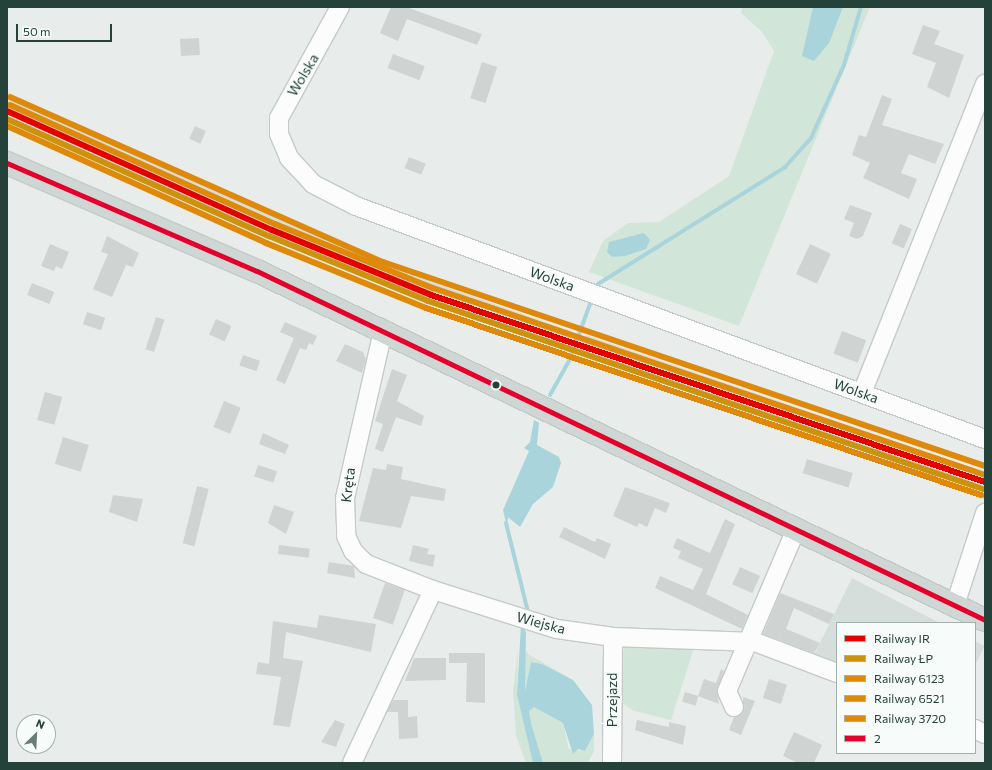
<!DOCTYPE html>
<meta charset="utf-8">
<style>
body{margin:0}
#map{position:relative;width:992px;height:770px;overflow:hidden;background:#e8edeb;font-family:Commissioner,sans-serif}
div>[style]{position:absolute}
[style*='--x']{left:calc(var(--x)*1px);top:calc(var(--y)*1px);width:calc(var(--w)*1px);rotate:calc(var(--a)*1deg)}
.built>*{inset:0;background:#d6dedb;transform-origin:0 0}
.green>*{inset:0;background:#d1e6d8}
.water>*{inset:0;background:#a9d4db}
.stream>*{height:4px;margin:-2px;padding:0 2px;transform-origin:2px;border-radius:2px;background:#a9d4db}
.building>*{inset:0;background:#cfd4d2;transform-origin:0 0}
.roads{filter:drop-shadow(1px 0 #c5cac8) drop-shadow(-1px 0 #c5cac8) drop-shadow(0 1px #c5cac8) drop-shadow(0 -1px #c5cac8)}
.minor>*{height:18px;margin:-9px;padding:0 9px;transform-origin:9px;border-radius:9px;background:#fcfcfc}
.major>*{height:22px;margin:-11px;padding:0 11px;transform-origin:11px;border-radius:11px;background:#cfd7d5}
.bus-1>*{height:5px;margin:-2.5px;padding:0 2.5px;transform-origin:2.5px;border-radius:2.5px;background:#e4002b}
.rail-1>*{height:6px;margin:-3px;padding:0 3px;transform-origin:3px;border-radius:3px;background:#e50000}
.rail-2>*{height:6px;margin:-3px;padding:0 3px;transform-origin:3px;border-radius:3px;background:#cd920c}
.rail-3>*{height:6px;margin:-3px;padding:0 3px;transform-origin:3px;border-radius:3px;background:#de8909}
.rail-4>*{height:6px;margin:-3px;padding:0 3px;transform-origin:3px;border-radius:3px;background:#de8909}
.rail-5>*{height:6px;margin:-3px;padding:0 3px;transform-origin:3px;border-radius:3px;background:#de8909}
.dots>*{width:11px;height:11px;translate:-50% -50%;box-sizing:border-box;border:2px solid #f7fbf9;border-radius:50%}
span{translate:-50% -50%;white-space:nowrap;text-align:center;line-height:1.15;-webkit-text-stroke:4px #f7fbf9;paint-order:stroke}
.street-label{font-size:14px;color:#24423a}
.frame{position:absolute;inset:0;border:8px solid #24423a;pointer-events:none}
.legend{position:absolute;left:836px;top:622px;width:140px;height:132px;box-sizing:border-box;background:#f7fbf9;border:1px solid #a3b1ad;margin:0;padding:5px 7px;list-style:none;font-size:12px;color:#24423a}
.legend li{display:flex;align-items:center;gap:8px;height:20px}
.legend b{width:20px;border:1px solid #a3b1ad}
.north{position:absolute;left:16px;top:714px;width:40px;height:40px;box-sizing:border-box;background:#f7fbf9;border:1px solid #a3b1ad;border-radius:50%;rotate:24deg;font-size:11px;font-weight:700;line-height:16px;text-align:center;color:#24423a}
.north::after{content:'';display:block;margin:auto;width:14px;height:18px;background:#697e78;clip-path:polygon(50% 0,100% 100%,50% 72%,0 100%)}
.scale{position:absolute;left:16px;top:24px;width:96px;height:18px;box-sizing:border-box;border:2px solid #24423a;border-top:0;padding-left:5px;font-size:12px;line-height:14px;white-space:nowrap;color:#24423a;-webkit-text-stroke:3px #f7fbf9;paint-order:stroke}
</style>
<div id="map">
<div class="built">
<div style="clip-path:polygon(7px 99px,382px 264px,571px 331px,566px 347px,429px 299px,275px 236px,7px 115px)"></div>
<div style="left:586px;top:335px;width:421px;height:18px;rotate:19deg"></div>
<div style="clip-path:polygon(852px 578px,940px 623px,837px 623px,837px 664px,814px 655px)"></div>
<div style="left:975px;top:641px;width:11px;height:79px;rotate:27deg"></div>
</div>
<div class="green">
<div style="clip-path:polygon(742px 7px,870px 7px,739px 326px,589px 272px,603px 241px,628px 223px,659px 222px,729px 176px,774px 51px,762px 32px,741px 13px)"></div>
<div style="clip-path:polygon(628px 645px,694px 648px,671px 720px,632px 710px,621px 702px,622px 651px)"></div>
<div style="clip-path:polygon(524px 647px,528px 654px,573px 680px,542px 664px,531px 662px,525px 692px)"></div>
<div style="clip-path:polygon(518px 650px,517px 695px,533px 763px,526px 763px,516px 736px,513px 691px)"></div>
<div style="clip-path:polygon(534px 707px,563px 723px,569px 749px,585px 751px,594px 734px,594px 751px,588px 763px,543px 763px,531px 723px,529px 711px)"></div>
</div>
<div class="water">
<div style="clip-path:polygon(813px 7px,843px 7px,829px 43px,814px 61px,802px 56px)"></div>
<div style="clip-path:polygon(644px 233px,650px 240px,646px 249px,625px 256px,612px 257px,607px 252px,609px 242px)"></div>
<div style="clip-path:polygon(534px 420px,539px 423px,537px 445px,559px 457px,561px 463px,553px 487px,533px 504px,520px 527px,508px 517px,507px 527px,503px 510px,529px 451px,524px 448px,530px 442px)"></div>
<div style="clip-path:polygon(521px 625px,526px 632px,525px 691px,531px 662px,542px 664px,573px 680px,592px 705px,594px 734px,585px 751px,578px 749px,573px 754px,563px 723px,534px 707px,529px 711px,531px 723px,543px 763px,533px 763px,517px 695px)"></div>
</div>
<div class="stream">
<div style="--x:598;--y:284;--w:221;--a:-32"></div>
<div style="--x:785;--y:167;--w:39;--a:-48"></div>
<div style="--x:811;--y:138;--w:80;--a:-65.7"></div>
<div style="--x:844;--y:65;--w:60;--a:-73.7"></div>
<div style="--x:550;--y:395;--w:41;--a:-60.9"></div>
<div style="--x:570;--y:359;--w:59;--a:-70"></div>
<div style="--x:506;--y:523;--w:88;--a:76.1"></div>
</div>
<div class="building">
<div style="clip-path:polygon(391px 7px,406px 7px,482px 34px,477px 45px,407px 19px,398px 41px,380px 33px)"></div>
<div style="clip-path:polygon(923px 25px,940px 31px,934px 44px,964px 55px,949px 98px,927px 87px,936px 63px,912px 54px)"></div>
<div style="left:199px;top:38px;width:17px;height:19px;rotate:87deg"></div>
<div style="left:393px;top:54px;width:34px;height:15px;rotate:21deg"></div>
<div style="left:482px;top:62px;width:16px;height:38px;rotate:18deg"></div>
<div style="clip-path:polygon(882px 95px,892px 99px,882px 125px,944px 144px,935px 164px,909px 154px,901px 173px,917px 179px,909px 199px,863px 178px,870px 163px,852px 155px,859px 135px,866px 137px)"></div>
<div style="left:195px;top:126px;width:12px;height:14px;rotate:24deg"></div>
<div style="left:409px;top:157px;width:18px;height:12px;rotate:22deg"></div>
<div style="clip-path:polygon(850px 205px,872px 213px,863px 236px,857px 239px,849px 236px,854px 223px,844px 219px)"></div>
<div style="left:900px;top:224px;width:13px;height:21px;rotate:23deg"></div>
<div style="clip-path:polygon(107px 236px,139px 253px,133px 267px,126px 265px,112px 297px,93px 289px,108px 254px,101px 252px)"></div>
<div style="clip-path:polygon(50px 244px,69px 252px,62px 269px,56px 266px,54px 271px,41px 266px)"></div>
<div style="left:810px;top:244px;width:23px;height:33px;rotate:25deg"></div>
<div style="left:32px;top:283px;width:24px;height:13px;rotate:22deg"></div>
<div style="left:87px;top:312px;width:19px;height:13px;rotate:18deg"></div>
<div style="left:156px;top:317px;width:9px;height:34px;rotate:18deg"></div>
<div style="left:216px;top:319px;width:17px;height:17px;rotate:24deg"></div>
<div style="clip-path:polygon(285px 322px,317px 336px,313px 345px,309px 343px,306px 350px,300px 348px,285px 384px,276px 380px,294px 338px,280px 332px)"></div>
<div style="left:842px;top:331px;width:26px;height:24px;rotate:21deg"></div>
<div style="clip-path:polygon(345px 344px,363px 352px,366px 359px,362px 373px,336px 361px)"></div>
<div style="left:243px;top:355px;width:18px;height:11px;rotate:19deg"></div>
<div style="clip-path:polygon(392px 369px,407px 375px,397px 401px,424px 416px,421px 426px,396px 417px,383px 452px,375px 449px,383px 424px,375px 421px)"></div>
<div style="left:45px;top:392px;width:18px;height:29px;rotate:16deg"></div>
<div style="left:224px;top:401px;width:18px;height:28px;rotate:22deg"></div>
<div style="clip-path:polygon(263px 433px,289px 445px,285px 454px,259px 444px)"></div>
<div style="left:63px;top:437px;width:27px;height:28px;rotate:17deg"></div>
<div style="left:807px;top:459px;width:48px;height:15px;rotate:17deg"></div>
<div style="clip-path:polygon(387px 464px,403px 467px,401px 479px,446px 489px,444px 501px,411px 496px,401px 528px,359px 521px,373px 468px,386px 470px)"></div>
<div style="left:258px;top:465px;width:20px;height:12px;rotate:18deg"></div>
<div style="left:197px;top:486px;width:12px;height:59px;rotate:14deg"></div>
<div style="clip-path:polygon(625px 487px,670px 503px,666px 513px,655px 508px,647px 527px,639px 523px,637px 527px,613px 516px)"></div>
<div style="clip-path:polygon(113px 495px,143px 499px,137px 522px,109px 512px)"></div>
<div style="clip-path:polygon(274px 505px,294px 512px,286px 534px,268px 523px)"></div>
<div style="clip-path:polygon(725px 519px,735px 524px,706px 594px,748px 615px,742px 629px,655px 588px,660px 576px,693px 590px,703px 569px,678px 558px,681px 551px,673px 548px,677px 538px,710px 553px)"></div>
<div style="clip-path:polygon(564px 527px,595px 542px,597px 538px,611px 544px,605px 559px,559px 537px)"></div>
<div style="left:279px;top:545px;width:31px;height:9px;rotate:7deg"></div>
<div style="clip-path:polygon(413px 545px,429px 549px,427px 554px,435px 555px,433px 567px,409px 561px)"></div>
<div style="clip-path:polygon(329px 562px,354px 566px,355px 578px,327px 573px)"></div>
<div style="left:740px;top:567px;width:22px;height:19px;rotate:24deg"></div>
<div style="left:385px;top:583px;width:21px;height:37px;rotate:19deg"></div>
<div style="clip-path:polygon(780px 593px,834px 614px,829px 624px,794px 608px,786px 629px,820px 643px,814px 653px,763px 634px)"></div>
<div style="clip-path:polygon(319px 615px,376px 624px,371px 652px,286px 632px,283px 658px,303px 661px,290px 727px,273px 725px,281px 677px,256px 674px,258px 662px,269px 664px,273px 621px,317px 628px)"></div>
<div style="clip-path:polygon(449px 653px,485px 653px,485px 703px,466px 702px,467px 663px,449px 663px)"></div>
<div style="clip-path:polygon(414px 658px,446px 658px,446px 680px,405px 681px)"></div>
<div style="clip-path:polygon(721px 669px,724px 671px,717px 691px,719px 704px,698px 696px,704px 679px,716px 683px)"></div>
<div style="left:769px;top:679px;width:19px;height:20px;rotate:18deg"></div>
<div style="left:685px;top:692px;width:14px;height:10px;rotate:17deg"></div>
<div style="clip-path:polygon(743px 697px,755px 701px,741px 735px,729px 730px,734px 717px,743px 713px)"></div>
<div style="clip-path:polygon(393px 700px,408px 700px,408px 717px,417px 716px,418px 738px,399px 739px,398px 712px,387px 712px)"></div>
<div style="clip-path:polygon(335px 720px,345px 724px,336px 747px,321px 742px)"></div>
<div style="clip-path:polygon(637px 720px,669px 727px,669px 722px,686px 726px,683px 745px,635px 730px)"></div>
<div style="clip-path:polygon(794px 732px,822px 745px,814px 763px,798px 763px,783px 756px)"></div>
</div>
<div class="roads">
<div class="minor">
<div style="--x:340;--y:7;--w:127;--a:118.8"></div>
<div style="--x:279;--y:118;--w:16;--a:90"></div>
<div style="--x:279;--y:134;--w:26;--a:67"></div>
<div style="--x:289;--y:158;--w:35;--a:47"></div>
<div style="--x:313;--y:184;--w:48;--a:27.1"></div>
<div style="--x:356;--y:206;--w:671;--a:20.33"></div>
<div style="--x:383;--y:331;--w:171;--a:102.8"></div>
<div style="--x:345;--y:498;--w:38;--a:88"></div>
<div style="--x:346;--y:536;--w:17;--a:65"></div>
<div style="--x:353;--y:551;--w:18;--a:45"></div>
<div style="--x:366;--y:564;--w:72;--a:21.2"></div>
<div style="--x:433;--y:590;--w:130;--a:17.5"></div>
<div style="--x:557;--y:629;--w:57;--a:8.1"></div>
<div style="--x:613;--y:637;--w:142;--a:2"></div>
<div style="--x:755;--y:642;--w:88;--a:20.7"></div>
<div style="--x:862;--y:393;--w:333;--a:-68.3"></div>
<div style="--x:955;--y:605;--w:97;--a:-71.9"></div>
<div style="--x:734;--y:707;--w:17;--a:-114"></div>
<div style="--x:727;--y:691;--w:176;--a:-66.9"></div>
<div style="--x:975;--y:729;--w:11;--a:27"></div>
<div style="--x:352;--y:763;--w:191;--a:-64.9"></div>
<div style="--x:612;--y:763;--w:126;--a:-89.5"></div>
</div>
<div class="major">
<div style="--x:7;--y:163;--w:272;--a:23.4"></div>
<div style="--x:257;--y:271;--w:807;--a:25.61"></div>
</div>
</div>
<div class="bus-1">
<div style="--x:7;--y:163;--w:272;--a:23.4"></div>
<div style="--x:257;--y:271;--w:807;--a:25.61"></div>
</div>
<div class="rail-1">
<div style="--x:7;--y:111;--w:290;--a:24.2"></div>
<div style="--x:272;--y:230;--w:172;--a:22.2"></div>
<div style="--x:431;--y:295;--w:585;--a:18.65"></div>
</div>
<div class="rail-2">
<div style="--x:7;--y:119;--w:287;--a:24.1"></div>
<div style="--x:269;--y:236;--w:172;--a:22.2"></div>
<div style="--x:428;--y:301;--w:586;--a:18.71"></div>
</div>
<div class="rail-3">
<div style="--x:10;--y:105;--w:290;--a:24.2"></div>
<div style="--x:275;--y:224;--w:170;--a:22.1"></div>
<div style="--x:433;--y:288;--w:583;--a:18.71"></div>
</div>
<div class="rail-4">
<div style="--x:7;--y:126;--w:284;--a:24.3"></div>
<div style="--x:266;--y:243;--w:173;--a:22.1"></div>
<div style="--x:426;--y:308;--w:586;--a:18.62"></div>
</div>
<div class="rail-5">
<div style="--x:10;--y:97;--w:408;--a:23.9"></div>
<div style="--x:383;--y:262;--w:636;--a:18.72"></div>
</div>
<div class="dots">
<div style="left:496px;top:385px;background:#24423a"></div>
</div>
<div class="street-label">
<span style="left:303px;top:75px;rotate:-59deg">Wolska</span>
<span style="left:552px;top:279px;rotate:20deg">Wolska</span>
<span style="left:856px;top:391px;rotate:20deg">Wolska</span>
<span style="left:348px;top:485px;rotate:-83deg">Kręta</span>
<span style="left:541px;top:623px;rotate:15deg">Wiejska</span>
<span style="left:612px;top:700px;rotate:-90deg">Przejazd</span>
</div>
<div class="frame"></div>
<ul class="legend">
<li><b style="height:5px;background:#e50000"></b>Railway IR</li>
<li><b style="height:5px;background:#cd920c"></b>Railway ŁP</li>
<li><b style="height:5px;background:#de8909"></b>Railway 6123</li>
<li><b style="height:5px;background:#de8909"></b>Railway 6521</li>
<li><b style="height:5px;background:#de8909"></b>Railway 3720</li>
<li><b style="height:5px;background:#e4002b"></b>2</li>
</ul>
<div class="north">N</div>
<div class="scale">50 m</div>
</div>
